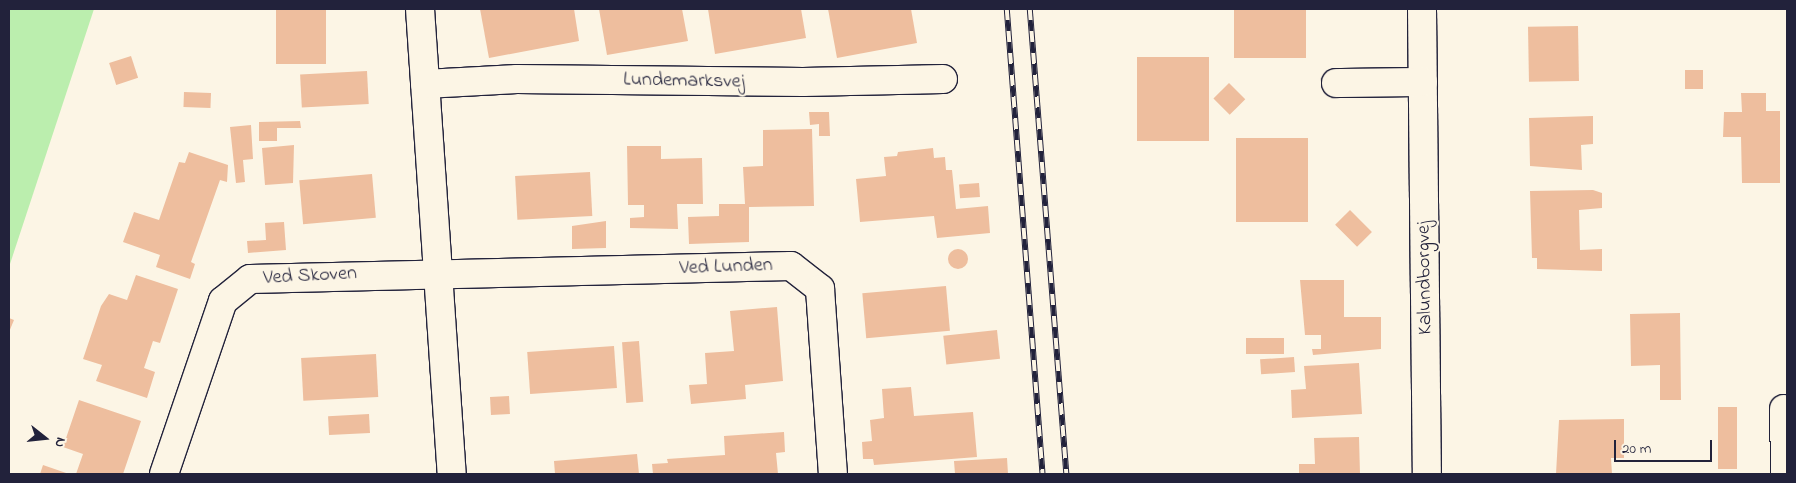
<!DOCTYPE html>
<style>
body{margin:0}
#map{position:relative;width:1796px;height:483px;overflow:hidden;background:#fcf5e5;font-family:"Indie Flower",sans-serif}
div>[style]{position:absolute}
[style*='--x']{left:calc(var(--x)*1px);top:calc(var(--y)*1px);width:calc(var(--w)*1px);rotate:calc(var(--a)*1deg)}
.green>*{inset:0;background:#bbeeae}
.building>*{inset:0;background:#eebe9e;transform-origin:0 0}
.round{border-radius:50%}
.roads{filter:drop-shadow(1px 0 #22223b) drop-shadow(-1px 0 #22223b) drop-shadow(0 1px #22223b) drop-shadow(0 -1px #22223b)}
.minor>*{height:28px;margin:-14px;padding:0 14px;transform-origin:14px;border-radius:14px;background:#fcf5e5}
.rail>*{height:5.5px;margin-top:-2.75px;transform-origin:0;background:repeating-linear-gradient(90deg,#fcf5e5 0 11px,#22223b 0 22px);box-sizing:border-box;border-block:1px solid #22223b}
span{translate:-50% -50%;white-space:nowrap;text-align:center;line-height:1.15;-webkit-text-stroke:4.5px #fcf5e5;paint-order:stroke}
.street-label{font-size:20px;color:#22223b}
.frame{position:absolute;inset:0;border:10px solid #22223b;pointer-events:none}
.north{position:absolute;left:20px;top:413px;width:50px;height:50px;-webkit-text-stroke:4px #fcf5e5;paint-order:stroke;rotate:106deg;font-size:14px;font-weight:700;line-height:20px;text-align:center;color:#22223b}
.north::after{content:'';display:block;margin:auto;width:18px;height:22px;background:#22223b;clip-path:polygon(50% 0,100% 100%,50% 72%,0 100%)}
.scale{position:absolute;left:1614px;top:440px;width:98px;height:22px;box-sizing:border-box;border:2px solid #22223b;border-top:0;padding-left:6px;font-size:15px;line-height:18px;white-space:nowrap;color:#22223b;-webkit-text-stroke:4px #fcf5e5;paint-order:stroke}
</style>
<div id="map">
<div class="green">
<div style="clip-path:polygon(9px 9px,94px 9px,9px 267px)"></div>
</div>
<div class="building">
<div style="left:276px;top:9px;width:50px;height:55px"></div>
<div style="clip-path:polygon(480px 9px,574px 9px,579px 41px,489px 58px)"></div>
<div style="clip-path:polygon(599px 9px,682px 9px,688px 41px,607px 55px)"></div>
<div style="clip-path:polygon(708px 9px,801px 9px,806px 38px,715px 54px)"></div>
<div style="clip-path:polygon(828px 9px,911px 9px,917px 43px,837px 58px)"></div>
<div style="left:1234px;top:9px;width:72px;height:49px"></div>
<div style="left:1578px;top:26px;width:55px;height:50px;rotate:89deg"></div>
<div style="left:131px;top:56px;width:23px;height:23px;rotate:72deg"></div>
<div style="left:1137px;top:57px;width:72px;height:84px"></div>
<div style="left:1685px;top:70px;width:18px;height:19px"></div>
<div style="left:367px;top:71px;width:33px;height:67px;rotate:87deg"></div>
<div style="left:1229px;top:83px;width:23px;height:22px;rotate:45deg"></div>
<div style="left:184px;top:92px;width:27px;height:15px;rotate:2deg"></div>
<div style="clip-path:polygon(1741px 93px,1766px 93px,1766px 111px,1780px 111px,1780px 183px,1742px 183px,1741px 137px,1723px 137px,1724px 112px,1742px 112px)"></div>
<div style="clip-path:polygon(809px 112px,829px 112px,830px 136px,819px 136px,819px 124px,810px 125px)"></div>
<div style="clip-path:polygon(1593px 116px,1593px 144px,1581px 145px,1582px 170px,1530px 166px,1529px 118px)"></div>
<div style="clip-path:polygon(300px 121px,301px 128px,277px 128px,277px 141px,259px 141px,259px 122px)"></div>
<div style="clip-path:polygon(251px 125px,253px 159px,243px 160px,245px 182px,236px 183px,230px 127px)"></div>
<div style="clip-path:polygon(812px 129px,814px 206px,749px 207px,749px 242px,689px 244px,688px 217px,719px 216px,719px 204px,745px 204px,743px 167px,763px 166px,763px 130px)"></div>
<div style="left:1308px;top:138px;width:84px;height:72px;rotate:90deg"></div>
<div style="clip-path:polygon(294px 145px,293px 183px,265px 185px,262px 148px)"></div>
<div style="clip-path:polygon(627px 146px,661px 146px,661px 159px,702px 158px,703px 204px,677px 204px,678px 229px,630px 228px,630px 218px,644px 217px,644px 205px,628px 205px)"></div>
<div style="clip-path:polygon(933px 148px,934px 158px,945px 157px,946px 170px,952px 170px,956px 209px,988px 206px,990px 233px,937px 238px,934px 216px,860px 222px,856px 179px,886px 176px,884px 157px,897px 156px,898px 152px)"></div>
<div style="clip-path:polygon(189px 152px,228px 165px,227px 182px,220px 180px,191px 262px,195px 264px,190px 279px,156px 267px,160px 255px,123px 242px,134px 212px,159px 220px,179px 162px,185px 163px)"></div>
<div style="left:590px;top:172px;width:44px;height:75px;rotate:87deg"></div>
<div style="left:372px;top:174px;width:44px;height:73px;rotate:85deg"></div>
<div style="left:979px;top:183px;width:14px;height:20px;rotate:86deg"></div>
<div style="clip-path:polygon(1593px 190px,1602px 193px,1602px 208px,1579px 210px,1580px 250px,1602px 249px,1602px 271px,1537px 269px,1537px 258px,1532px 258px,1530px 191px)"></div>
<div style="left:1350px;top:210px;width:31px;height:21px;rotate:45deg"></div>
<div style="clip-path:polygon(606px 221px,606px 248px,572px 249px,572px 226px)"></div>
<div style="clip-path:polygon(284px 222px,286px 250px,248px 253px,247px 241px,266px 240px,265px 223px)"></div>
<div class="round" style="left:948px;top:249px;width:20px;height:20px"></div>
<div style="clip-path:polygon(136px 275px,178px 289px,160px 343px,153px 341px,144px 368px,155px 372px,147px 398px,96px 381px,102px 365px,83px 359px,101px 306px,109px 294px,127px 300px)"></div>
<div style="clip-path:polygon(1300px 280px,1344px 280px,1344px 317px,1381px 317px,1381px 349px,1313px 355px,1312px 349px,1321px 349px,1321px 335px,1305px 335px)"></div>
<div style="left:946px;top:286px;width:45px;height:84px;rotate:85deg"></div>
<div style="clip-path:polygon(777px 307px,783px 381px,745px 385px,746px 399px,691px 404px,689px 385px,707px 384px,705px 353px,734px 351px,730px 311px)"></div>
<div style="clip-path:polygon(1680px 313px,1681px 400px,1660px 400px,1660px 365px,1631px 366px,1630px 314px)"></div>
<div style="clip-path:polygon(9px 318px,14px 320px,9px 332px)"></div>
<div style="left:997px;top:330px;width:29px;height:54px;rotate:84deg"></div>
<div style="left:1246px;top:338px;width:38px;height:16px"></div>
<div style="left:639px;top:341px;width:61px;height:17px;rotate:86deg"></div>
<div style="left:614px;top:346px;width:42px;height:87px;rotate:86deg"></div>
<div style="left:376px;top:354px;width:43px;height:75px;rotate:87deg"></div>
<div style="left:1294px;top:357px;width:15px;height:34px;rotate:86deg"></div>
<div style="clip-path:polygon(1359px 363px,1362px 414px,1292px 418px,1291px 390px,1306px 389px,1304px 366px)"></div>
<div style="clip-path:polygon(911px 387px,914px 416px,973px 412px,977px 457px,874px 465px,873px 459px,863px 459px,862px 442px,872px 441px,870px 420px,884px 418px,882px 389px)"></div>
<div style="left:509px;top:396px;width:18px;height:19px;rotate:87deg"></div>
<div style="clip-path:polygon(79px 400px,141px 421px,123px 474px,76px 474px,83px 454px,63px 447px)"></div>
<div style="left:1718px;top:407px;width:19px;height:62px"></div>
<div style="left:369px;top:414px;width:19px;height:41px;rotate:87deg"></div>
<div style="clip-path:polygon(1624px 419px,1624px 458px,1611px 458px,1612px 474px,1556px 474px,1559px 420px)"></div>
<div style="clip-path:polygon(784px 432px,785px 452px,776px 453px,778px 474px,653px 474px,652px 464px,668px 463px,667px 459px,725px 455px,724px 436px)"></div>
<div style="clip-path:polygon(1359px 437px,1360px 474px,1299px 474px,1299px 464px,1315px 464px,1314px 438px)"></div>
<div style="clip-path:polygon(637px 454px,639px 474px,555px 474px,554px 461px)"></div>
<div style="clip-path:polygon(1007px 458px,1008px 474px,955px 474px,954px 461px)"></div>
<div style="clip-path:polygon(43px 465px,69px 474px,40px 474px)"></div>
</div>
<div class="roads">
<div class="minor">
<div style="--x:420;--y:9;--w:466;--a:86.1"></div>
<div style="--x:1422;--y:9;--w:465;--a:89.4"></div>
<div style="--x:1336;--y:83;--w:87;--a:-0.7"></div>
<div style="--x:425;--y:84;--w:92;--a:-3.1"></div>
<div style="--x:517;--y:79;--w:286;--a:0.6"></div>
<div style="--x:803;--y:82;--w:140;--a:-1.2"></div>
<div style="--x:1784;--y:409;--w:65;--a:89.1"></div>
<div style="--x:164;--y:474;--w:183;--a:-71.2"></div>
<div style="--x:223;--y:301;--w:35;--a:-39"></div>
<div style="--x:250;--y:279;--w:541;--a:-1.38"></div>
<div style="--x:791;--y:266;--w:37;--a:38"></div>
<div style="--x:820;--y:289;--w:185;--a:86"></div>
</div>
</div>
<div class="rail">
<div style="--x:1007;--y:9;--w:466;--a:85.6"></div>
<div style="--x:1030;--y:9;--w:466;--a:85.5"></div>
</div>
<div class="street-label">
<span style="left:684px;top:81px;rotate:1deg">Lundemarksvej</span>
<span style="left:726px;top:267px;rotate:-2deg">Ved Lunden</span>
<span style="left:310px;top:276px;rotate:-3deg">Ved Skoven</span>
<span style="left:1425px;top:278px;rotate:-91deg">Kalundborgvej</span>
</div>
<div class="frame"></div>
<div class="north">N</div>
<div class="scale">20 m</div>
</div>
